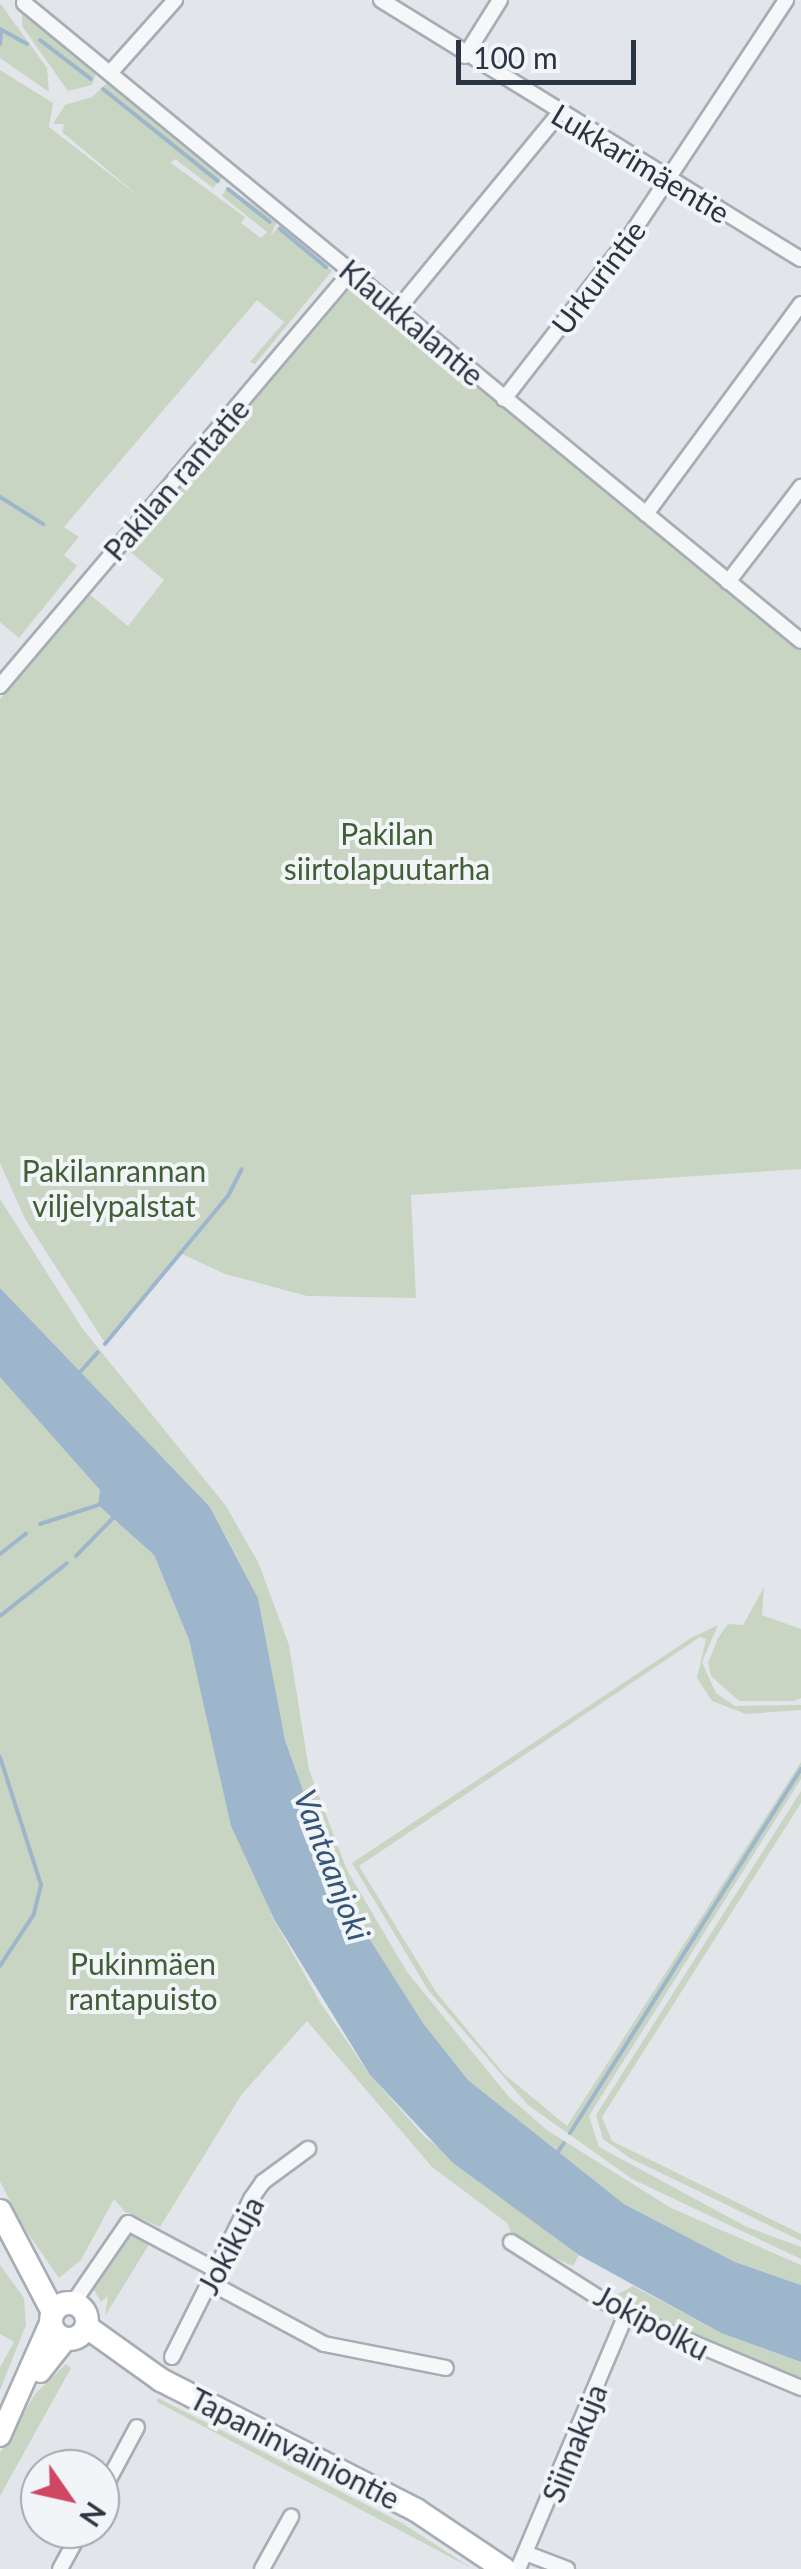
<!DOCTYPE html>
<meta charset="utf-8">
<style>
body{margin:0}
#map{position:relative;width:801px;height:2569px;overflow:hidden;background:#e2e6eb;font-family:Lato,sans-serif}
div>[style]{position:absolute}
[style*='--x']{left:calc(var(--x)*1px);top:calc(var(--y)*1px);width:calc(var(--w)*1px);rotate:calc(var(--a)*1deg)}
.green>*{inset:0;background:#c9d5c3}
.water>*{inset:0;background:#9db6cb}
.stream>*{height:4px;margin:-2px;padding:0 2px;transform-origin:2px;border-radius:2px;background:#9db6cb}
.roads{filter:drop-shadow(2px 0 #a7adb5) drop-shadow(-2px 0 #a7adb5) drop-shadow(0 2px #a7adb5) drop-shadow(0 -2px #a7adb5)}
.minor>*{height:14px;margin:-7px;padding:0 7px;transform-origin:7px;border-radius:7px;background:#f5f7f9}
.secondary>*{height:20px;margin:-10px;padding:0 10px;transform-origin:10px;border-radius:10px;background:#fff}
.primary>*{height:22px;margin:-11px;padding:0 11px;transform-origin:11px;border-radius:11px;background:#fff}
.primary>.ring{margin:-11px;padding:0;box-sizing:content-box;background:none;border:22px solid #fff;border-radius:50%}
span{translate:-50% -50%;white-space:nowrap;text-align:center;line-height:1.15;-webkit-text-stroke:8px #f2f5f8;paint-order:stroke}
.street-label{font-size:30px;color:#2a3443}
.park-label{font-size:30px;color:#415f37}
.water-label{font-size:32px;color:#335678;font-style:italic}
.north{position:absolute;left:20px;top:2449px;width:100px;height:100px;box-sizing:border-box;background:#f2f5f8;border:2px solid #a2a8b0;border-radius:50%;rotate:124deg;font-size:28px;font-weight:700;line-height:40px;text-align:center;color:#2a3443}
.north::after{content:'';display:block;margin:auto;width:35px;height:45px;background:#d04763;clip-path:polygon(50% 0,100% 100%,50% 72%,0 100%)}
.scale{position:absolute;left:456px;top:40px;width:180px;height:45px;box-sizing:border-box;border:5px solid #2a3443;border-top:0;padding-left:12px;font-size:30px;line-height:35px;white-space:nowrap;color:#2a3443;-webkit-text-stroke:8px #f2f5f8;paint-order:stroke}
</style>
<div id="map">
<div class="green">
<div style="clip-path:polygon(0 3px,47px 68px,49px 92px,0 58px)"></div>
<div style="clip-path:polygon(22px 12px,96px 73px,92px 85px,68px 91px,22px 26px)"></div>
<div style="clip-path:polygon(0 70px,53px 103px,49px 127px,141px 198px,62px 132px,64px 124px,53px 124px,65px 105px,92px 97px,107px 83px,223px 177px,213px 188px,175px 159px,171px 163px,245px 217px,241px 223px,261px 238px,267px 232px,222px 196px,227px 187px,277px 221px,271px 235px,281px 224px,332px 271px,255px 364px,250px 362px,284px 322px,257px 300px,64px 527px,79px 537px,64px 555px,77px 566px,19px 638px,0 622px)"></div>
<div style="clip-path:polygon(353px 285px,801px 649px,801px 1169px,411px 1195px,416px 1298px,307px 1296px,225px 1274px,180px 1253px,105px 1343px,25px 1219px,0 1163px,0 699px,89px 594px,128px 626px,164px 580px,127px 549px)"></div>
<div style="clip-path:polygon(0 1199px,82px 1328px,226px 1506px,258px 1562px,289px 1645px,309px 1770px,347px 1870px,407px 1972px,509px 2097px,547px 2130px,671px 2208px,801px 2265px,801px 2285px,735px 2262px,624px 2204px,468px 2080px,423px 2023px,339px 1891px,285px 1740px,258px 1598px,237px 1557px,210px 1507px,0 1288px)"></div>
<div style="clip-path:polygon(0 1375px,100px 1490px,98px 1505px,154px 1555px,189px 1640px,211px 1731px,272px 1916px,320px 2002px,370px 2075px,425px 2137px,579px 2255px,573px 2266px,514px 2240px,507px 2223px,432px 2167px,307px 2021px,242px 2094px,160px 2227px,125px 2212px,114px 2199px,81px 2260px,59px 2278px,20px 2222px,0 2181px)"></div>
<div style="clip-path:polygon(764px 1587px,762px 1615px,801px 1629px,801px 1698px,794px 1701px,739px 1701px,711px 1676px,708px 1663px,718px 1638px,728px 1624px,743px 1625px)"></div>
<div style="clip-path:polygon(718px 1625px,702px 1662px,716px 1693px,735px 1706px,801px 1705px,801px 1710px,746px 1714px,712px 1701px,697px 1678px,706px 1639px,700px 1637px,359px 1866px,436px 1992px,504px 2074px,567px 2126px,801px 1762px,801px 1779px,589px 2116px,599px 2147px,747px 2227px,801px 2247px,801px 2259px,632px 2179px,528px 2105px,428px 1990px,352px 1863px,691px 1638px)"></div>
<div style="clip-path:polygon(801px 1791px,801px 1803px,602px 2117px,612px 2141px,801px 2234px,801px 2241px,630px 2158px,603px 2139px,596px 2115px)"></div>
<div style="clip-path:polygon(133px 2227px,153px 2238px,105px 2316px,108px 2296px,101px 2302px,90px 2283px)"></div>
<div style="clip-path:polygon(0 2265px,24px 2298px,26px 2325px,0 2390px,0 2367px,14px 2342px,0 2334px)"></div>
<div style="clip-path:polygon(633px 2286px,721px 2333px,801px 2362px,801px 2383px,618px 2306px,611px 2298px)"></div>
<div style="clip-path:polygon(66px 2364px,71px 2368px,0 2496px,0 2453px,35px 2394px)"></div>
<div style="clip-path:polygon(158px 2398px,402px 2523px,473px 2569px,157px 2402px)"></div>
</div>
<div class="water">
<div style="clip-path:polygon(0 1288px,210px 1507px,258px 1598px,285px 1740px,339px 1891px,423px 2023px,468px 2080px,624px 2204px,735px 2262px,801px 2285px,801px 2362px,721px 2333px,579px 2255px,453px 2163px,370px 2075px,274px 1919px,231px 1826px,189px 1640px,154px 1555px,98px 1505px,100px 1490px,0 1377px)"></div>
</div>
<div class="stream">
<div style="--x:0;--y:29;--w:31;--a:29"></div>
<div style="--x:40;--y:40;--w:64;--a:37.4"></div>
<div style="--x:0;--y:44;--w:13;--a:-86"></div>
<div style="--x:103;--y:89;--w:147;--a:38.7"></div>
<div style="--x:228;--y:189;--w:53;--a:38.2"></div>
<div style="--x:280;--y:229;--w:60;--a:39.6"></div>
<div style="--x:0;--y:497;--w:51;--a:32.1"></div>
<div style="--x:105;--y:1344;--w:192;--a:-50.3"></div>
<div style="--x:228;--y:1196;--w:30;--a:-63"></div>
<div style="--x:81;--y:1371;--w:25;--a:-48"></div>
<div style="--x:40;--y:1524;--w:61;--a:-18.1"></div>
<div style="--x:0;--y:1554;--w:33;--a:-38"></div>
<div style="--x:76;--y:1556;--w:53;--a:-45.8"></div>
<div style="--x:0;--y:1616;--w:85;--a:-38.3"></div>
<div style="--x:0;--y:1757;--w:134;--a:72.2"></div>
<div style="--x:41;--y:1885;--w:30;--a:104"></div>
<div style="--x:34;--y:1914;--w:62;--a:123.2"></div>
<div style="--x:570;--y:2133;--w:431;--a:-57.6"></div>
<div style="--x:557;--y:2153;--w:12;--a:-55"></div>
</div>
<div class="roads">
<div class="minor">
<div style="--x:381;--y:0;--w:493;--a:31.7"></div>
<div style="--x:24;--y:3;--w:1005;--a:39.39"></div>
<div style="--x:465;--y:56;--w:66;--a:-58"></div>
<div style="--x:110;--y:73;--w:98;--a:-48.3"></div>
<div style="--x:398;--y:309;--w:253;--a:-50.5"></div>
<div style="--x:504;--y:399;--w:199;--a:-52.2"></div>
<div style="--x:626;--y:242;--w:290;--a:-56.5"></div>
<div style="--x:646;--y:514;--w:261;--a:-53.6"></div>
<div style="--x:728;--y:582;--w:120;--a:-52.5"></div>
<div style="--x:0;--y:686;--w:543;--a:-49.71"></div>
<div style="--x:511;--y:2242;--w:136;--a:32.4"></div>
<div style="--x:626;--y:2315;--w:190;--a:22.6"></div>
<div style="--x:209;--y:2282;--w:131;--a:28.3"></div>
<div style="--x:324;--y:2344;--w:124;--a:11.1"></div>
<div style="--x:73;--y:2303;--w:97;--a:-55.5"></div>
<div style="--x:128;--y:2223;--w:100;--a:28.1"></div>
<div style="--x:172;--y:2357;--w:177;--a:-63.4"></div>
<div style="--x:251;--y:2199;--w:21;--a:-55"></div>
<div style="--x:263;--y:2182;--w:56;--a:-36.3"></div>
<div style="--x:100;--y:2496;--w:78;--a:-61.8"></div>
<div style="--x:528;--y:2554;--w:42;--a:21"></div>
<div style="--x:60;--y:2569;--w:46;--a:-61.2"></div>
<div style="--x:262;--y:2569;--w:60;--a:-60.9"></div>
<div style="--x:518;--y:2569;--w:276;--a:-67"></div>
</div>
<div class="secondary">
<div style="--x:40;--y:2372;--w:42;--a:-51.8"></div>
<div style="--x:0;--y:2436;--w:126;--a:-66.1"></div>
</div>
<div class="primary">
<div style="--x:0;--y:2211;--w:114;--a:62.3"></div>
<div class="ring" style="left:51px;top:2303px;width:14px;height:14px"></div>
<div style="--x:87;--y:2327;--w:91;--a:35.6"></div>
<div style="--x:161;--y:2380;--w:286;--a:27"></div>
<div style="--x:416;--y:2510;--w:106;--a:33.8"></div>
</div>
</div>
<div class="street-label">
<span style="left:641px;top:163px;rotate:31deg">Lukkarimäentie</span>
<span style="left:598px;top:277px;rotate:-53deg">Urkurintie</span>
<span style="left:412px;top:322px;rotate:40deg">Klaukkalantie</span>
<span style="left:176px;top:479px;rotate:-49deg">Pakilan rantatie</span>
<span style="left:230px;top:2245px;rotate:-62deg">Jokikuja</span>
<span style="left:652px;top:2322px;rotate:28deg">Jokipolku</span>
<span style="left:574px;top:2443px;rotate:-68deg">Siimakuja</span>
<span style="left:295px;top:2448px;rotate:27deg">Tapaninvainiontie</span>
</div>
<div class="park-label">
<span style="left:387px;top:850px">Pakilan<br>siirtolapuutarha</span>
<span style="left:114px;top:1187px">Pakilanrannan<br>viljelypalstat</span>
<span style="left:143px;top:1980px">Pukinmäen<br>rantapuisto</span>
</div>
<div class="water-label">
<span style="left:332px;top:1865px;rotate:69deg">Vantaanjoki</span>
</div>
<div class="north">N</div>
<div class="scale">100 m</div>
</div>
